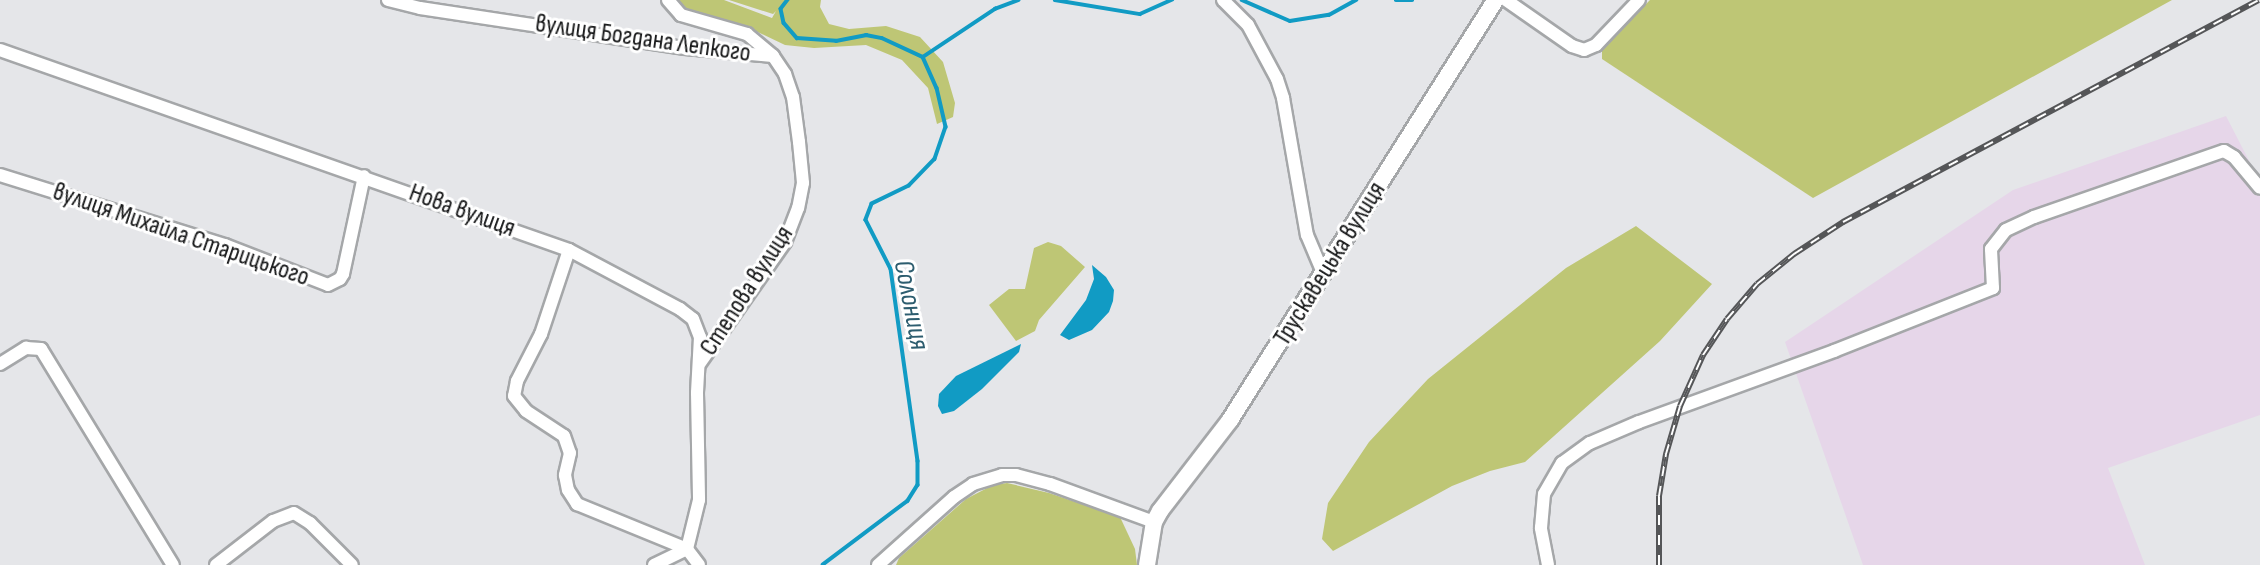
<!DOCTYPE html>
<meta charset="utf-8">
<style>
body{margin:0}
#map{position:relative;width:2260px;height:565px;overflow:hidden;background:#e5e6e9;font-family:"Sofia Sans Condensed",sans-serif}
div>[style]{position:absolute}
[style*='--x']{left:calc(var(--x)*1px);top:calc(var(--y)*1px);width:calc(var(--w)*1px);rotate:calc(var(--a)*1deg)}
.industrial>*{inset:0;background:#e6d6e9}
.green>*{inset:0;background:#bec675}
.water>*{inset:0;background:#119bc4}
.stream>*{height:3.5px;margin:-1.75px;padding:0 1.75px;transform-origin:1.75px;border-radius:1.75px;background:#119bc4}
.roads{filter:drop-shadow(2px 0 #a5a7a9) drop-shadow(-2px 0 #a5a7a9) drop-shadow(0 2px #a5a7a9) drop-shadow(0 -2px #a5a7a9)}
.minor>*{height:12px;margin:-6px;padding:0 6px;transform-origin:6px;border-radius:6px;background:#fff}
.tertiary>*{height:16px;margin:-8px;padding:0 8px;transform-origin:8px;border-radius:8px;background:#fff}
.rail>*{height:6px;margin-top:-3px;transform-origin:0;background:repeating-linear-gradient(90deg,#fff 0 10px,#555658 0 20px);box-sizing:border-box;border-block:2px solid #555658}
span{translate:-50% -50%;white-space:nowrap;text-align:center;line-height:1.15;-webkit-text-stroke:6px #fff;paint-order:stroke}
.street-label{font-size:26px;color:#141516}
.water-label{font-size:28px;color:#2d5d6f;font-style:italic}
</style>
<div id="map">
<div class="industrial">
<div style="clip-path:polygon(2226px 116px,2260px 182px,2260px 415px,2108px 468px,2145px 565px,1863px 565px,1785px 342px,2013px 190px)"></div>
</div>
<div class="green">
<div style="clip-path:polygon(676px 0,724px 0,772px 18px,776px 11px,773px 14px,729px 0,821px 0,820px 7px,829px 24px,849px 29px,886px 26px,920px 37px,943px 62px,955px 103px,953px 117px,937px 124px,928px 88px,902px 60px,866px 45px,814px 48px,785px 45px,747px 27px,686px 9px)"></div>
<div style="clip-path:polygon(1650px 0,2172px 0,1813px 198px,1602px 59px,1602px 49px)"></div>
<div style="clip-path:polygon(1636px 226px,1712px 284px,1660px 341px,1525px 462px,1490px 471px,1452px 486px,1333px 551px,1322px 539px,1328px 503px,1369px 442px,1428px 379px,1566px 268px)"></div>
<div style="clip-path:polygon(1048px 242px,1061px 246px,1085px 267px,1039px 320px,1035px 331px,1016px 341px,989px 305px,1009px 289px,1025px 289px,1034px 248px)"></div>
<div style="clip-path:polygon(1007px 483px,1049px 493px,1120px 517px,1135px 549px,1137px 565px,896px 565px,899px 558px,966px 499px,993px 485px)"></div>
</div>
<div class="water">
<div style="clip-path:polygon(1092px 265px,1106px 277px,1114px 290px,1113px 301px,1109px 312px,1092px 330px,1069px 340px,1060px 335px,1086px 300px,1094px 279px)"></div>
<div style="clip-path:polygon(1021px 344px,1019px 352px,982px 389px,954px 411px,942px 414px,938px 406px,939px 394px,956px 376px)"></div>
</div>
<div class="stream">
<div style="--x:788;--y:0;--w:11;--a:128"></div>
<div style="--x:781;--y:9;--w:14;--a:78"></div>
<div style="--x:784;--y:23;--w:20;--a:49"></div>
<div style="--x:797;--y:38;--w:39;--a:4"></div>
<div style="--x:836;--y:41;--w:31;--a:-11"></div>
<div style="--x:866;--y:35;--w:16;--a:11"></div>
<div style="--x:882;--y:38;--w:45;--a:24.9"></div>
<div style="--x:923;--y:57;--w:34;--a:66"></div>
<div style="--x:937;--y:88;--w:40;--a:77"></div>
<div style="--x:946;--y:127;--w:34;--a:109"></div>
<div style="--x:935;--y:159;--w:37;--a:134"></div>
<div style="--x:909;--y:186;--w:41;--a:154.1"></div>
<div style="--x:872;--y:204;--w:17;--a:111"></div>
<div style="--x:866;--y:220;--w:55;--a:63"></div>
<div style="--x:891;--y:269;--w:194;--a:82"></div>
<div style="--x:918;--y:461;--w:24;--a:90"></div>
<div style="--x:918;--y:485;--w:19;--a:122"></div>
<div style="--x:908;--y:501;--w:106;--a:143"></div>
<div style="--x:1055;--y:0;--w:86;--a:9.4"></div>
<div style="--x:1140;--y:14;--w:35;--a:-24"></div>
<div style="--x:1242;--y:0;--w:52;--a:23.6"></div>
<div style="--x:1290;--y:21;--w:39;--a:-9"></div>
<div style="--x:1329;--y:15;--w:31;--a:-29"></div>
<div style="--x:1396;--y:0;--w:16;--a:0"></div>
<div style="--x:923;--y:57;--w:87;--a:-33.7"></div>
<div style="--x:995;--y:9;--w:25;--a:-21"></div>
</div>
<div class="roads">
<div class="minor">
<div style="--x:388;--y:0;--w:33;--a:14"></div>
<div style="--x:420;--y:8;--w:268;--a:8.6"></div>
<div style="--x:685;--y:48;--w:88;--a:5.2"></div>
<div style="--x:668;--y:0;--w:20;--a:49"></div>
<div style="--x:681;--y:15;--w:69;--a:16.1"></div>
<div style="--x:747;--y:34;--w:34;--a:40"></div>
<div style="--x:773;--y:56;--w:22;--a:56"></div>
<div style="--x:785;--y:74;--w:24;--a:71"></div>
<div style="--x:793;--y:97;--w:45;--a:82.4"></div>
<div style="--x:799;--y:142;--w:41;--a:84.4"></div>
<div style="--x:803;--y:183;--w:25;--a:101"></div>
<div style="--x:798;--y:208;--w:36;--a:111"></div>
<div style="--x:785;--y:242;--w:148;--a:125.1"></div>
<div style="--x:1223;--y:0;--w:35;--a:45"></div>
<div style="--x:1248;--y:25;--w:61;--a:61.8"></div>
<div style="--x:1277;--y:79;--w:20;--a:72"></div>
<div style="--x:1283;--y:98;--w:139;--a:80.1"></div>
<div style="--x:1307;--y:235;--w:43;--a:67"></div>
<div style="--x:1506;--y:0;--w:80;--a:34.9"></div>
<div style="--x:1572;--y:46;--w:13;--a:18"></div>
<div style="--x:1584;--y:50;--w:13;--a:-23"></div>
<div style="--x:1596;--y:45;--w:62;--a:-46.3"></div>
<div style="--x:0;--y:50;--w:603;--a:19.37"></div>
<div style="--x:569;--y:250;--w:126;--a:28"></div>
<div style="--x:680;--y:309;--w:16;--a:38"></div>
<div style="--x:693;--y:319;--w:19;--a:69"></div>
<div style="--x:700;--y:337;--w:56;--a:93.1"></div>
<div style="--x:697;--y:393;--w:107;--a:88.9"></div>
<div style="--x:699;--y:500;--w:50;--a:103.8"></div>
<div style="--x:0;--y:175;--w:236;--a:17.3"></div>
<div style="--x:225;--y:245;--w:110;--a:21.2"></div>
<div style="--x:328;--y:285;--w:13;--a:-27"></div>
<div style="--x:340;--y:279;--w:6;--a:-59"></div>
<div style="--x:343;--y:274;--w:100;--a:-77.9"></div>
<div style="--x:569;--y:250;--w:89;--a:108.4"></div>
<div style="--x:541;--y:334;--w:53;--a:117.1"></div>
<div style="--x:517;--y:381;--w:15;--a:101"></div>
<div style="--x:514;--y:396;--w:19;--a:51"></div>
<div style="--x:526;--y:411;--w:45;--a:33.3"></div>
<div style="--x:564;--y:436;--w:18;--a:71"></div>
<div style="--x:570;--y:453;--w:23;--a:103"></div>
<div style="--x:565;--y:475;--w:15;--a:79"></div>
<div style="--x:568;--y:490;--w:17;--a:57"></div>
<div style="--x:577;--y:504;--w:119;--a:22.2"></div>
<div style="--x:0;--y:364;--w:31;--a:-32"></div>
<div style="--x:26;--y:348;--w:15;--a:4"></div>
<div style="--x:41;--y:349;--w:253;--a:58.6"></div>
<div style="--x:687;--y:549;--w:20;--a:53"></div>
<div style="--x:216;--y:565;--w:72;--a:-37.7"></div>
<div style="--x:273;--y:521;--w:22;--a:-21"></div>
<div style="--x:294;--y:513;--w:19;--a:32"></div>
<div style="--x:310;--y:523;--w:59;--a:45"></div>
<div style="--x:654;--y:565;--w:37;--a:-26"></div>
<div style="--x:878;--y:565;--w:102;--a:-41.8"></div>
<div style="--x:954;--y:497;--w:23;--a:-34"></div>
<div style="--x:973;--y:484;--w:30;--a:-17"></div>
<div style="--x:1002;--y:475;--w:14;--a:0"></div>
<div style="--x:1016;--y:475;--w:35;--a:15"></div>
<div style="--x:1050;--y:484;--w:111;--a:20.1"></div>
<div style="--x:1548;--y:565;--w:38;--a:-101"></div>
<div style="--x:1541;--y:528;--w:34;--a:-85"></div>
<div style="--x:1544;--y:494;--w:36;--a:-60"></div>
<div style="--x:1562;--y:463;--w:34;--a:-36"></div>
<div style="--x:1590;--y:443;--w:53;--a:-23.2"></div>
<div style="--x:1639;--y:422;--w:208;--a:-20"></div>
<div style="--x:1834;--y:351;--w:171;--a:-21.6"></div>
<div style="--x:1993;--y:288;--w:39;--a:-93"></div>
<div style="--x:1991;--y:249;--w:24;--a:-52"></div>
<div style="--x:2006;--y:230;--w:31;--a:-25"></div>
<div style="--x:2034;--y:217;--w:201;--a:-19.2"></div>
<div style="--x:2224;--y:151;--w:12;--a:31"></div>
<div style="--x:2234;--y:157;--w:40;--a:50"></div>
</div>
<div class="tertiary">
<div style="--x:1147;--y:565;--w:44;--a:-80.8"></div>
<div style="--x:1154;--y:522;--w:13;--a:-61"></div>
<div style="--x:1160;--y:511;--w:115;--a:-52.4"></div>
<div style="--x:1230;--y:420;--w:497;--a:-57.7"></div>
</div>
</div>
<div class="rail">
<div style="--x:1659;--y:565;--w:69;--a:-90"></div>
<div style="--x:1659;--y:496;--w:43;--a:-80.5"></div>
<div style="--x:1666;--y:454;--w:50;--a:-73.7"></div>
<div style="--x:1680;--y:406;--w:56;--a:-65.7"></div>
<div style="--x:1703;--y:355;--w:43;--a:-56.3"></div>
<div style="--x:1727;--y:319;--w:46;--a:-49.4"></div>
<div style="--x:1757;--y:284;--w:48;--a:-39"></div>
<div style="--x:1794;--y:254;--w:59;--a:-33.1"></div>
<div style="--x:1843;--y:222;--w:471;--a:-28.1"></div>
</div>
<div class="street-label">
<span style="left:643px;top:39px;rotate:8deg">вулиця Богдана Лепкого</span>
<span style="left:462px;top:211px;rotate:20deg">Нова вулиця</span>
<span style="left:181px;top:235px;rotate:19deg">вулиця Михайла Старицького</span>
<span style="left:1330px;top:264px;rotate:-58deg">Трускавецька вулиця</span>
<span style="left:747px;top:291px;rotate:-57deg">Степова вулиця</span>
</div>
<div class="water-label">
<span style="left:911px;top:305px;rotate:79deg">Солониця</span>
</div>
</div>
